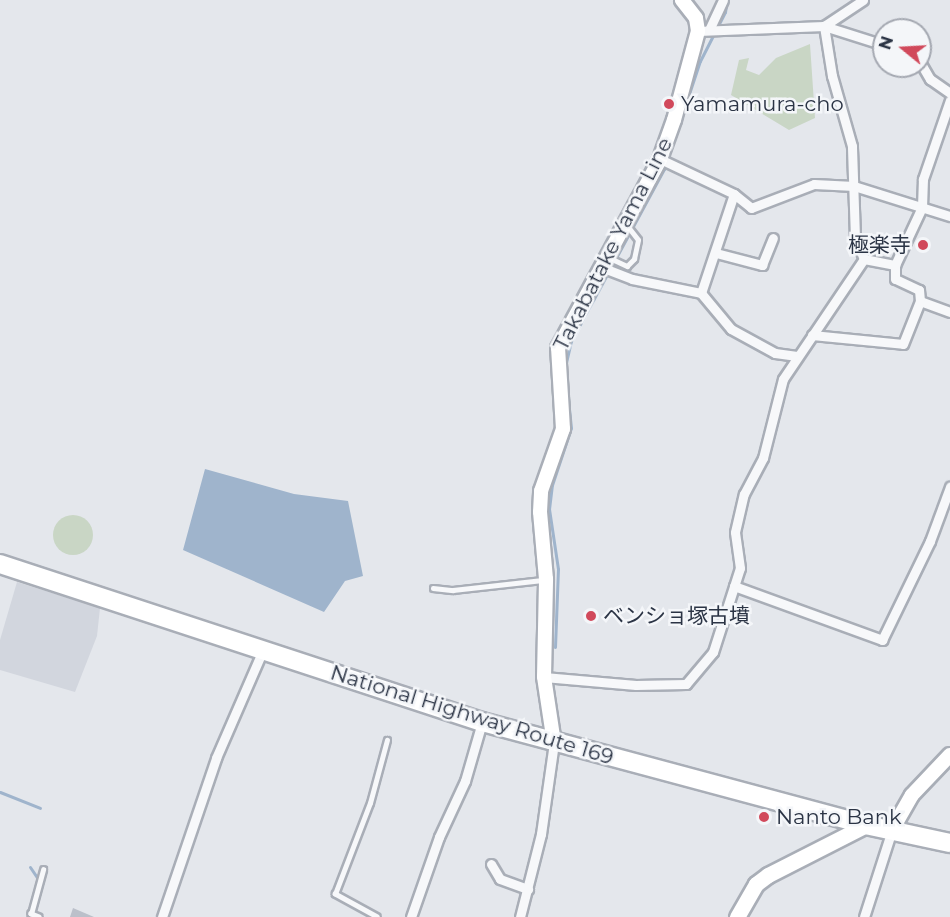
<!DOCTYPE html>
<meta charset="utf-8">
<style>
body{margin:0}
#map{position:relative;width:950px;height:917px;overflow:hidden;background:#e4e7ec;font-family:Montserrat,"Noto Sans JP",sans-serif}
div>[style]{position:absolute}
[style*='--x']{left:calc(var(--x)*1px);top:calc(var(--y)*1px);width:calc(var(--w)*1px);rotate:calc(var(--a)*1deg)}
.built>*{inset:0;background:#d2d6de}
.green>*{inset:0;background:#c9d6c5}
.round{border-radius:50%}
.water>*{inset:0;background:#9fb4cc}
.stream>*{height:3px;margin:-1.5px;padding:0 1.5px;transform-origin:1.5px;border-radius:1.5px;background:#9fb4cc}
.building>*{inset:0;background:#bbc0ca}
.roads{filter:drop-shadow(2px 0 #a9aeb7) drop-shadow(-2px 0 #a9aeb7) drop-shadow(0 2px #a9aeb7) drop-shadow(0 -2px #a9aeb7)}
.lane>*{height:4.5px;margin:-2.25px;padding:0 2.25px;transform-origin:2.25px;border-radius:2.25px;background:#f7f8fa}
.street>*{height:9px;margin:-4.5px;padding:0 4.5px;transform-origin:4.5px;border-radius:4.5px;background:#f7f8fa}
.secondary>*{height:14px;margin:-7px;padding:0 7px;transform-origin:7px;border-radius:7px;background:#fff}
.primary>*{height:15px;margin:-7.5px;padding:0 7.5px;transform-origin:7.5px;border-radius:7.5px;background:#fff}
.highway>*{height:18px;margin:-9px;padding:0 9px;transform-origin:9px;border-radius:9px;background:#fff}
.dots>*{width:16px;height:16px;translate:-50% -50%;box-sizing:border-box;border:3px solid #f4f6f9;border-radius:50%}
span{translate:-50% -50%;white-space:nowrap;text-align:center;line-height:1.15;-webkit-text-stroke:5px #f4f6f9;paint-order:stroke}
.poi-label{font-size:21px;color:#2b3445}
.left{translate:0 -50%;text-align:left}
.right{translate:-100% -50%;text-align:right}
.street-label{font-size:21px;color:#2b3445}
.north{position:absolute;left:872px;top:18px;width:60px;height:60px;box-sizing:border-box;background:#f4f6f9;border:2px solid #a4a8b1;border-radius:50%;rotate:288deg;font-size:16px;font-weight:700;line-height:24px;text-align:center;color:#2b3445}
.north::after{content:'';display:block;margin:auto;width:21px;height:27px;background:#d1495b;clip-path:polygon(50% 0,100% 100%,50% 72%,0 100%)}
</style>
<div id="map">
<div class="built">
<div style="clip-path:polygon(17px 582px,100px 608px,97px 636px,75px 692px,0 670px,0 640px)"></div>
</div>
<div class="green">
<div style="clip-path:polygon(810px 44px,815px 118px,789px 130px,731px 95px,739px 60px,749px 58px,746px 70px,759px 75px,776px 58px)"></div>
<div class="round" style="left:53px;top:515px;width:40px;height:40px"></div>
</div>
<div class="water">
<div style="clip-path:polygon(205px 469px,294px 494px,348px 501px,363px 576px,345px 581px,324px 612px,183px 550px)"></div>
</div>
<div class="stream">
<div style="--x:565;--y:367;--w:27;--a:-77"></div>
<div style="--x:571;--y:341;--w:196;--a:-61.6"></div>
<div style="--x:664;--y:169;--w:114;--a:-71.6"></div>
<div style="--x:700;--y:61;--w:55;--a:-63"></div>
<div style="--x:725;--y:12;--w:12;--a:-81"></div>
<div style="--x:555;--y:647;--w:78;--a:-87.8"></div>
<div style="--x:558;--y:569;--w:61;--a:-98.5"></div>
<div style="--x:549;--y:509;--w:24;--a:-83"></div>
<div style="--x:552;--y:485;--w:60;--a:-71.6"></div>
<div style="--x:571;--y:428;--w:37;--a:-96"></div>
<div style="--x:0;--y:792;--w:43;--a:21.8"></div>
<div style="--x:30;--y:867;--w:14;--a:56"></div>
</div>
<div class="building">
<div style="clip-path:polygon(73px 908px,94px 917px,70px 917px)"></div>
</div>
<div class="roads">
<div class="lane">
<div style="--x:610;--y:258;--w:19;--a:25"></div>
<div style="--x:627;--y:266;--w:10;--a:-45"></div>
<div style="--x:634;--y:259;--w:19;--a:-78"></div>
<div style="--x:638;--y:240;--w:18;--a:-128"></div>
<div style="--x:433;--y:588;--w:20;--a:6"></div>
<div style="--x:453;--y:590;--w:92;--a:-6.3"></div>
<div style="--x:39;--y:917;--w:9;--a:-159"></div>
<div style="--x:31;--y:914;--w:46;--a:-74.7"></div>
<div style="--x:377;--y:917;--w:48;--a:-151.3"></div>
<div style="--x:335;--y:894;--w:97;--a:-69"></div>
<div style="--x:370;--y:803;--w:65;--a:-74.9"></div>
</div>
<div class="street">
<div style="--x:709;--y:30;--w:33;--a:-65"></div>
<div style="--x:698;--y:31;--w:126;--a:-2.3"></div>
<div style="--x:824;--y:26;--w:47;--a:-33.7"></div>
<div style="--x:920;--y:62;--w:20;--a:60"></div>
<div style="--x:930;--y:79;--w:24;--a:35"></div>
<div style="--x:660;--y:159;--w:82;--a:25.3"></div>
<div style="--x:734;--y:194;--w:22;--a:39"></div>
<div style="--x:751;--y:208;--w:67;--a:-20.9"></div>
<div style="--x:814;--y:184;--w:40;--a:2.9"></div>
<div style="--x:854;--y:186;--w:101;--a:17.4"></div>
<div style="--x:716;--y:253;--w:48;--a:14.6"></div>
<div style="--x:762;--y:265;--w:29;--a:-68"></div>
<div style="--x:864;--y:259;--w:32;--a:11"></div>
<div style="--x:601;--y:267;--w:33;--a:21"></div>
<div style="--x:632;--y:279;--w:70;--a:11.5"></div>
<div style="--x:701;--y:293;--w:47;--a:50.2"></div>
<div style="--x:731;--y:329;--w:50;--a:28.6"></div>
<div style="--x:775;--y:353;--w:22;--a:8"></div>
<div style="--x:701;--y:293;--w:104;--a:-71.6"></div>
<div style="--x:920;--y:301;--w:32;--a:20"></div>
<div style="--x:812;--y:335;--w:91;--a:5.6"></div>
<div style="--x:903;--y:344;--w:46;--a:-68.4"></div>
<div style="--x:920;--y:301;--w:11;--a:-95"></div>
<div style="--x:919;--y:290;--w:26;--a:-155"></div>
<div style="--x:895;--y:279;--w:14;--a:-90"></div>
<div style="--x:895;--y:265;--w:64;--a:-65"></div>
<div style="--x:922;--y:207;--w:28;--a:-88"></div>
<div style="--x:923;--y:179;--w:83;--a:-71.1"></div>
<div style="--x:734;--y:586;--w:158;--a:20"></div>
<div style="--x:882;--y:640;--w:110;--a:-64.1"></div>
<div style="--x:930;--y:541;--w:58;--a:-69.7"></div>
<div style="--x:544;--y:677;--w:92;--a:5"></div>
<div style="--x:636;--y:685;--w:50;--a:-1.1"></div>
<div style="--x:686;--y:684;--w:42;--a:-49.8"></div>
<div style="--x:713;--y:652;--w:88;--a:-72.2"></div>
<div style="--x:740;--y:568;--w:36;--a:-98"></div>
<div style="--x:735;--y:532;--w:39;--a:-77"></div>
<div style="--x:744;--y:494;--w:41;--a:-62.2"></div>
<div style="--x:763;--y:458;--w:81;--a:-75.8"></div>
<div style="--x:783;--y:379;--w:145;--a:-56"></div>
<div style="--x:864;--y:259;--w:23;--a:-113"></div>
<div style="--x:855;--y:238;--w:92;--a:-91.9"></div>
<div style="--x:852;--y:146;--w:73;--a:-105.9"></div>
<div style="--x:832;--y:76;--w:51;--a:-99.1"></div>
<div style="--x:824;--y:26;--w:63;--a:17.6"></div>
<div style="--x:491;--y:864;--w:17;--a:59"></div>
<div style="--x:500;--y:879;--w:30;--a:20"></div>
<div style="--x:162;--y:917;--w:168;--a:-71.2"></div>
<div style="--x:216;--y:758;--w:118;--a:-66.5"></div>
<div style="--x:411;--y:917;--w:85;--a:-70.7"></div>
<div style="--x:439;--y:837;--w:62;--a:-65.1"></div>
<div style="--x:465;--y:781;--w:61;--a:-73.9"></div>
<div style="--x:520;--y:917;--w:86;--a:-75.8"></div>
<div style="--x:541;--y:834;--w:92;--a:-81.9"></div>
<div style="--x:864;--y:917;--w:91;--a:-72.2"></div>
</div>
<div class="secondary">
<div style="--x:554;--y:743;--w:67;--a:-98.6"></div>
<div style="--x:544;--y:677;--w:98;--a:-88.8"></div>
<div style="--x:546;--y:579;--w:67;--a:-95.1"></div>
<div style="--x:540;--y:512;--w:21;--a:-87"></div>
<div style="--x:541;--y:491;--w:66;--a:-70.5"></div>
<div style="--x:563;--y:429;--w:81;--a:-93.5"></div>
<div style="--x:558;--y:348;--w:215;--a:-61.6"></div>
<div style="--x:660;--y:159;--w:41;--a:-70.3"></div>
<div style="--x:674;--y:120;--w:92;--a:-74.9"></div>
<div style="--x:698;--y:31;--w:13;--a:-99"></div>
<div style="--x:696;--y:18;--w:23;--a:-128"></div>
<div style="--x:892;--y:830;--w:40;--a:-60.3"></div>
<div style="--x:912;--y:795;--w:55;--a:-46.5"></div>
</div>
<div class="primary">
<div style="--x:737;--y:917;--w:38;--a:-60"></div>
<div style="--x:756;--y:884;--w:15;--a:-37"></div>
<div style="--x:768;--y:875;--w:110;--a:-27"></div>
</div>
<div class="highway">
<div style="--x:0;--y:564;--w:507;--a:18.15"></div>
<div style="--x:482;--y:722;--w:398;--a:15"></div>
<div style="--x:866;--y:825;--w:86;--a:12.1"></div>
</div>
</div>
<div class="dots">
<div style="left:669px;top:104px;background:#d1495b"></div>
<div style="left:923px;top:245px;background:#d1495b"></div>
<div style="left:591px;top:616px;background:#d1495b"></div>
<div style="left:764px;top:817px;background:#d1495b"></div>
</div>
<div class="poi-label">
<span class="left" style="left:681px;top:104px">Yamamura-cho</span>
<span class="right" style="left:911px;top:245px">極楽寺</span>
<span class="left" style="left:603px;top:616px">ベンショ塚古墳</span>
<span class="left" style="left:776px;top:817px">Nanto Bank</span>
</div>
<div class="street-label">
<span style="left:613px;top:244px;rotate:-63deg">Takabatake Yama Line</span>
<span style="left:472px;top:715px;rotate:17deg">National Highway Route 169</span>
</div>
<div class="north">N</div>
</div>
